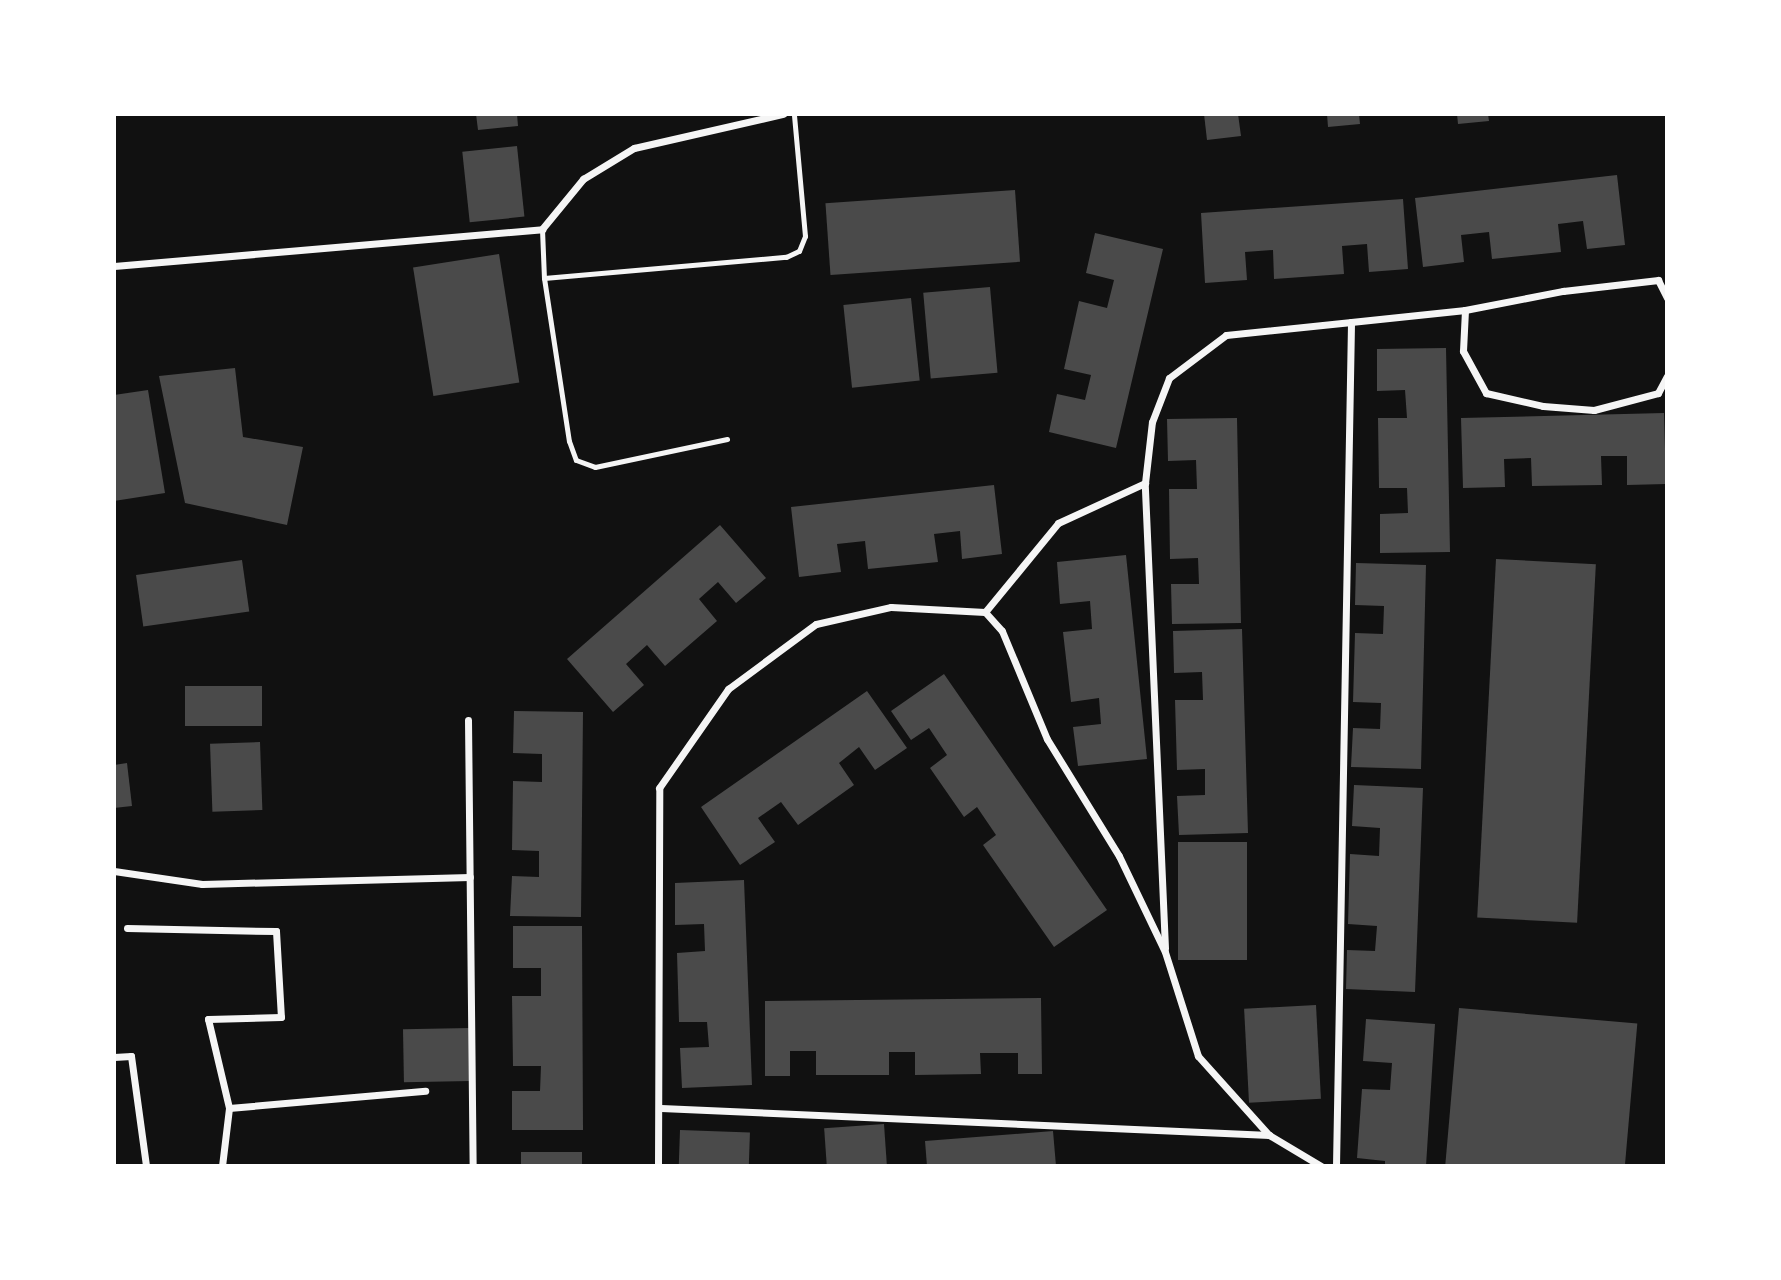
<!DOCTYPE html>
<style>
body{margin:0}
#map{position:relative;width:1781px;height:1280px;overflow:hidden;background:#111;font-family:"Noto Serif",serif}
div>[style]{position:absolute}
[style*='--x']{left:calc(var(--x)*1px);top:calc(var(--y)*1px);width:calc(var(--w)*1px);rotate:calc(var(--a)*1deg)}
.building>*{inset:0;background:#4a4a4a;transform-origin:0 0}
.service>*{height:5px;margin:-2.5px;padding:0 2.5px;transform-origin:2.5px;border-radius:2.5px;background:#f5f5f5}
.minor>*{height:7px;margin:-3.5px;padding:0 3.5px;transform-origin:3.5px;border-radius:3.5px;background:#f5f5f5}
span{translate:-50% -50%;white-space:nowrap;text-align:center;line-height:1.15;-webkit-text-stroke:7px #fff;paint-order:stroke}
.frame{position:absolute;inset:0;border:116px solid #fff;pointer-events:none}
</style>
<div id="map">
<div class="building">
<div style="clip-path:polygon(476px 114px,517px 114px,518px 126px,478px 130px)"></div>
<div style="clip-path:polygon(1204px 114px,1238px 114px,1241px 136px,1207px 140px)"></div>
<div style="clip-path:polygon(1327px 114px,1359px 114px,1360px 124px,1328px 127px)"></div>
<div style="clip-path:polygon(1457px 114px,1488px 114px,1489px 121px,1458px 124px)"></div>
<div style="left:517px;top:146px;width:71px;height:55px;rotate:84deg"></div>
<div style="clip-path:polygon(1617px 175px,1625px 245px,1587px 249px,1583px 221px,1558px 224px,1561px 252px,1492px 259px,1489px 232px,1461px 235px,1464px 262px,1423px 267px,1415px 198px)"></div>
<div style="left:1015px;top:190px;width:72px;height:190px;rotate:86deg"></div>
<div style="clip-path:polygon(1403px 199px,1408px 269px,1369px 272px,1367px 244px,1342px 246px,1344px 274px,1274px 279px,1273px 250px,1245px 252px,1247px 280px,1205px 283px,1201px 213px)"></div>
<div style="clip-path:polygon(1095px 233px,1163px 249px,1116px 448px,1049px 432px,1057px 394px,1085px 400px,1091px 375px,1064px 369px,1079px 301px,1107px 308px,1114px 280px,1086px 273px)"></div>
<div style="left:499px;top:254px;width:130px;height:87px;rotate:81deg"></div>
<div style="left:990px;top:287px;width:86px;height:67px;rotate:85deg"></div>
<div style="left:911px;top:298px;width:83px;height:68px;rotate:84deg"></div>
<div style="clip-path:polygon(1446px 348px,1450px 552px,1380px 553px,1380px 514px,1408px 513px,1407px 488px,1379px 488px,1378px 418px,1407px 418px,1405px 390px,1377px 391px,1377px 349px)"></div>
<div style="clip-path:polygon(235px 368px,243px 437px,303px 447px,287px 525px,185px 503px,159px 376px)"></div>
<div style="clip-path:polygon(148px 390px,165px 493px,114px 501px,114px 395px)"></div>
<div style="clip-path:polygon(1664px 413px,1666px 484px,1627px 485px,1627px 456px,1601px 456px,1602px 485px,1532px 486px,1531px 458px,1504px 459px,1505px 487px,1463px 488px,1461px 418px)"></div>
<div style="clip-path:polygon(1237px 418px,1241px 623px,1172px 624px,1171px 584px,1199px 584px,1198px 558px,1170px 559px,1169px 489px,1197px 489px,1196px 460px,1168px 461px,1167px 419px)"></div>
<div style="clip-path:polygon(994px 485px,1002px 554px,962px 559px,960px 531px,934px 534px,938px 562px,868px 569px,865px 541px,837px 544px,841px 572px,799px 577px,791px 507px)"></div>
<div style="clip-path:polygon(720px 525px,766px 578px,736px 603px,718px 582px,699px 599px,717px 621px,665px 666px,647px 645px,626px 664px,644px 685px,613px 712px,567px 659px)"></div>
<div style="clip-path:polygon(1126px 555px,1147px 759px,1078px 766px,1073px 727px,1101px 724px,1099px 698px,1071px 702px,1063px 632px,1092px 629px,1090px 601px,1060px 604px,1057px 562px)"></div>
<div style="left:1496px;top:559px;width:100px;height:359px;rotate:3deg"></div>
<div style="left:242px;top:560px;width:52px;height:107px;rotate:82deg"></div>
<div style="clip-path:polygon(1356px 563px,1426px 565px,1421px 769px,1351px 767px,1353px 728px,1380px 729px,1381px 703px,1353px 702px,1355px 633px,1383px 634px,1384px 606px,1355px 605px)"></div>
<div style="clip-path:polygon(1242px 629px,1248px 833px,1179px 835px,1177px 796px,1205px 795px,1205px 769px,1177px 770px,1175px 700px,1203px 700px,1202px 672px,1174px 673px,1173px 631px)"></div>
<div style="clip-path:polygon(944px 674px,1107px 910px,1054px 947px,983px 845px,996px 835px,977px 807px,964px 817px,930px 768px,947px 755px,929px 728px,911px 740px,891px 711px)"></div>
<div style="left:262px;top:686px;width:40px;height:77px;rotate:90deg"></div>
<div style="clip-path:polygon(867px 691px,907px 748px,875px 770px,859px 747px,839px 763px,854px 785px,798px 825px,781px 802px,758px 818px,775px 842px,740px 865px,701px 807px)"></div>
<div style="clip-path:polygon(514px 711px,583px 712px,581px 917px,510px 916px,512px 876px,539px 877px,539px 851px,512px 850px,513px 781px,542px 782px,542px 754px,513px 753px)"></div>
<div style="left:260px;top:742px;width:68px;height:50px;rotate:88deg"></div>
<div style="clip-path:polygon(127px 763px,132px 806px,114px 808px,114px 765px)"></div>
<div style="clip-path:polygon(1354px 785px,1423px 788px,1415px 992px,1346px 989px,1347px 950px,1375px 951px,1377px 926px,1348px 924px,1350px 854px,1379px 856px,1380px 828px,1352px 826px)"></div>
<div style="left:1247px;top:842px;width:118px;height:69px;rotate:90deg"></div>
<div style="clip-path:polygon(744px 880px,752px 1085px,682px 1088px,680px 1048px,709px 1047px,707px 1022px,679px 1022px,677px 953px,705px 951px,704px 924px,675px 925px,675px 883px)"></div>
<div style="clip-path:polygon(513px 926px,582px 926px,583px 1130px,512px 1130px,512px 1091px,540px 1091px,541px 1066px,513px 1066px,512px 996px,541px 996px,541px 968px,513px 968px)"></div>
<div style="clip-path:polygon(1041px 998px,1042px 1074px,1018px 1074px,1018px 1053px,980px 1053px,981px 1074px,915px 1075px,915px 1052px,889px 1052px,889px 1075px,816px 1075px,816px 1051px,790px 1051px,790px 1076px,765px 1076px,765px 1001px)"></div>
<div style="left:1316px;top:1005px;width:94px;height:72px;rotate:87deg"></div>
<div style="left:1459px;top:1008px;width:179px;height:159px;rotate:5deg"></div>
<div style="clip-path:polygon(1366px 1019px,1435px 1024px,1426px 1166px,1385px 1166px,1385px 1161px,1357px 1158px,1362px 1089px,1390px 1090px,1392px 1063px,1363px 1061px)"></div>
<div style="left:470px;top:1028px;width:53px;height:67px;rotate:89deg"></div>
<div style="left:884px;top:1124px;width:42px;height:60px;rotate:86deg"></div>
<div style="left:680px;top:1130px;width:70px;height:36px;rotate:2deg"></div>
<div style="clip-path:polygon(1053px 1131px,1056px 1166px,927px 1166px,925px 1141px)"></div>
<div style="left:521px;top:1152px;width:61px;height:14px"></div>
</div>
<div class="service">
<div style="--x:542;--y:229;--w:49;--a:87.7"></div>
<div style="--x:544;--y:278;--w:165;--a:81.3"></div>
<div style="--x:569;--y:441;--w:20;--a:70"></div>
<div style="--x:576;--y:460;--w:20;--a:20"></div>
<div style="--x:595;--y:467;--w:135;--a:-12"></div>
<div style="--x:544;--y:278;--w:243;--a:-5"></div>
<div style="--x:786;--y:257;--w:14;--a:-25"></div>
<div style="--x:799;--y:251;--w:16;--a:-68"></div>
<div style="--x:805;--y:236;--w:122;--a:-95.2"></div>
</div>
<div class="minor">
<div style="--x:114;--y:266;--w:430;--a:-4.9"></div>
<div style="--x:542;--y:229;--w:65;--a:-50.6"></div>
<div style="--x:583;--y:179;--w:60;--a:-31.3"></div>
<div style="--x:634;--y:148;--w:153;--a:-12.9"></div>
<div style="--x:1465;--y:310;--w:41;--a:92.8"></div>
<div style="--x:1463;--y:351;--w:48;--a:61.3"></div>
<div style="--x:1486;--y:393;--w:58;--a:12.8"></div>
<div style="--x:1543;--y:406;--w:51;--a:4.5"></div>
<div style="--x:1594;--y:410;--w:66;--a:-14.9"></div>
<div style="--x:1658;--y:393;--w:19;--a:-62"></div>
<div style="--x:985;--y:612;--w:115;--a:-50.6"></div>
<div style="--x:1058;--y:523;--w:96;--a:-24.7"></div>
<div style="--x:468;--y:720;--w:446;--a:89.4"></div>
<div style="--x:114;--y:871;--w:89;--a:8.4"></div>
<div style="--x:202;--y:884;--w:268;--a:-1.5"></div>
<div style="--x:127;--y:928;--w:149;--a:1.2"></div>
<div style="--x:276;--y:931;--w:86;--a:86.7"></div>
<div style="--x:281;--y:1017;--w:73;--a:178.4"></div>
<div style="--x:208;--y:1019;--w:91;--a:76.7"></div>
<div style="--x:229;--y:1108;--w:197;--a:-5"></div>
<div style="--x:1165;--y:948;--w:465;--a:-92.5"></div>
<div style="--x:1145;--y:483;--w:61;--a:-83.5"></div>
<div style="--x:1152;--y:422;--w:47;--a:-68.9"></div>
<div style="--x:1169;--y:378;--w:71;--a:-37"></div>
<div style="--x:1226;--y:335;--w:126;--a:-5.9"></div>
<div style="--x:114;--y:1057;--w:17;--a:-3"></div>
<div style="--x:131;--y:1056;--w:111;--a:82.2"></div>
<div style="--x:661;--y:1108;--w:609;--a:2.54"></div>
<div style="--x:222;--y:1166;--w:58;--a:-83.1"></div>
<div style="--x:658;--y:1166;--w:378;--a:-89.8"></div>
<div style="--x:659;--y:788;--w:121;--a:-55.1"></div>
<div style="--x:728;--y:689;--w:109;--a:-36.5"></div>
<div style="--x:816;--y:624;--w:77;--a:-12.8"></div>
<div style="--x:891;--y:607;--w:94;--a:3"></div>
<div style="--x:985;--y:612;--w:25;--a:48"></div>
<div style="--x:1002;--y:631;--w:117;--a:67.4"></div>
<div style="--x:1047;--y:739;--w:137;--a:58.4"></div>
<div style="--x:1119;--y:856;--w:106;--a:64.4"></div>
<div style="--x:1165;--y:952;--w:109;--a:72.4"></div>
<div style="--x:1198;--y:1056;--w:106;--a:48.1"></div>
<div style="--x:1269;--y:1135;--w:61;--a:30.8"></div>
<div style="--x:1336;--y:1166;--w:844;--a:-88.98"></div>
<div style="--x:1351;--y:322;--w:115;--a:-6"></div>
<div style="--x:1465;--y:310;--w:100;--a:-11"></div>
<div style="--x:1563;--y:291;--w:96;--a:-6.6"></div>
<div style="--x:1658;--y:280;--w:20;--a:63"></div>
</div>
<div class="frame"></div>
</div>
